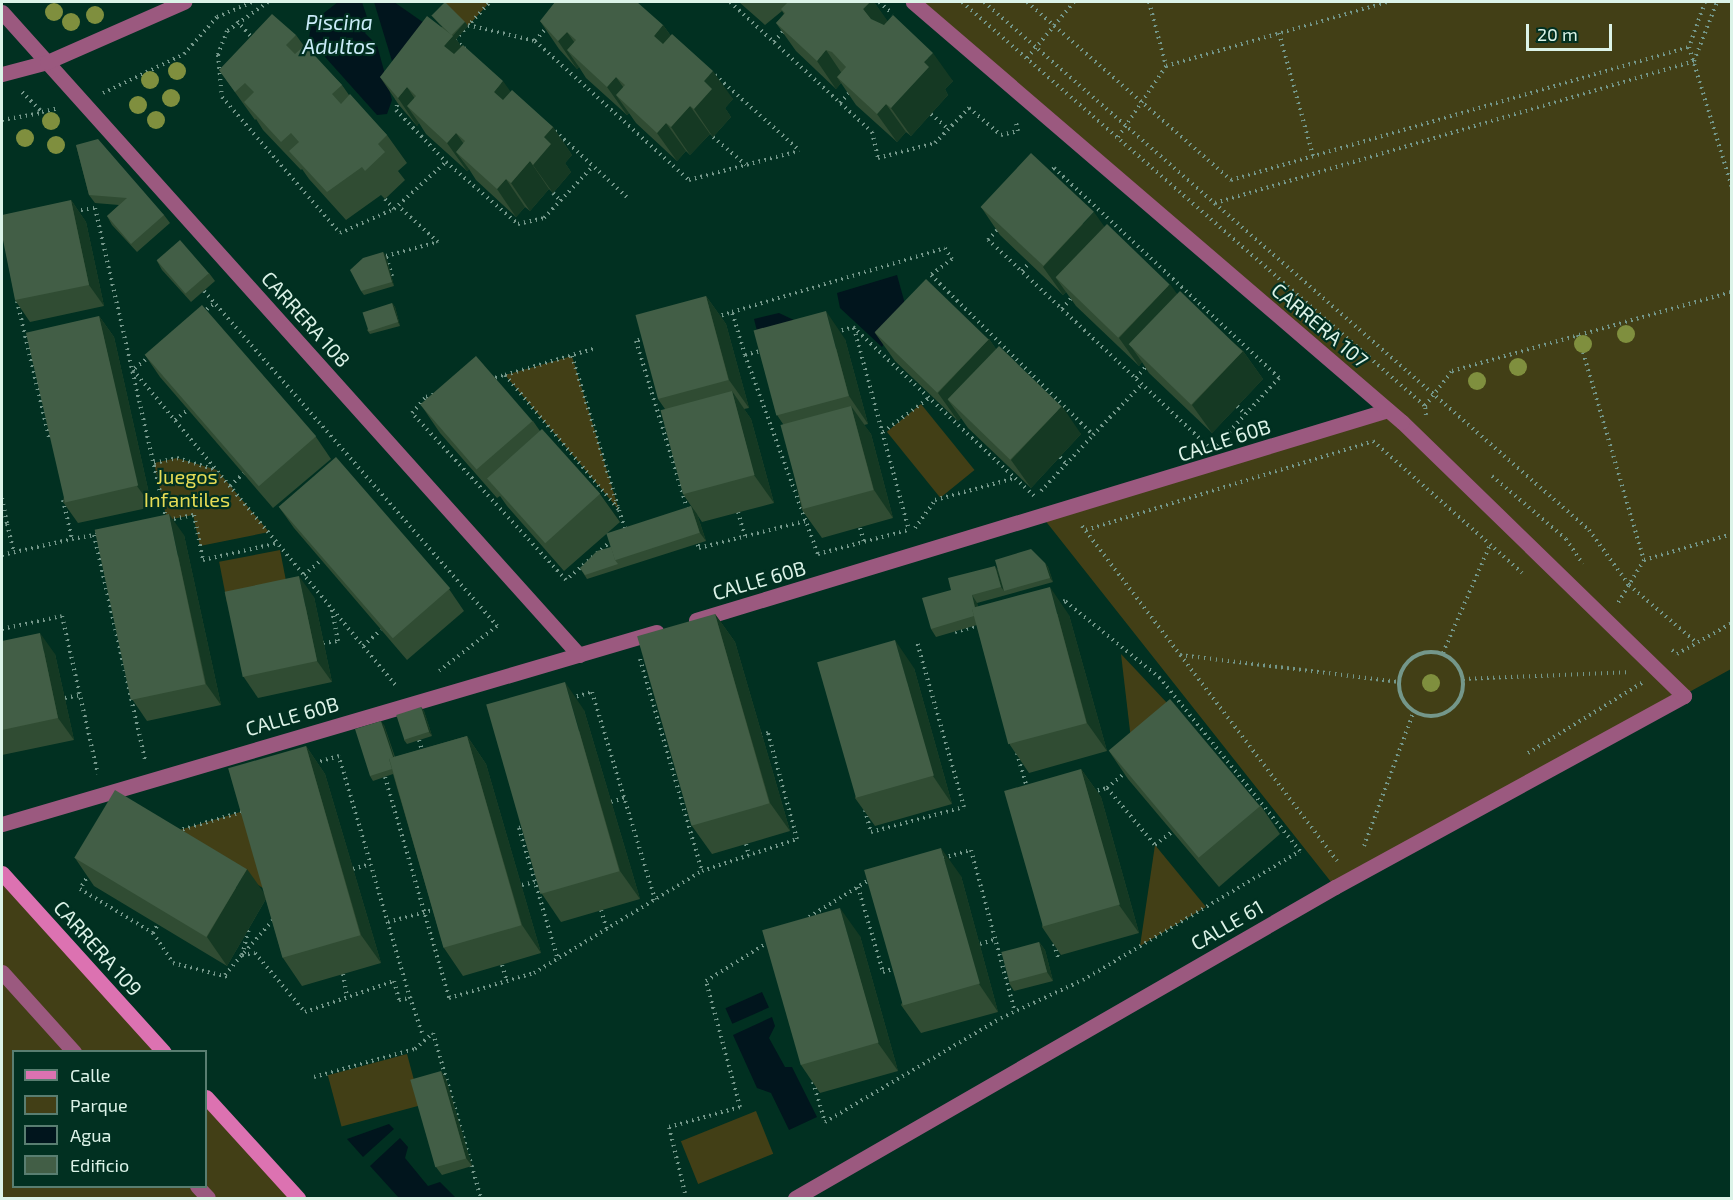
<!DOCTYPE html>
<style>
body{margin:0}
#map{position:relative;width:1733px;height:1200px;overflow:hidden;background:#013021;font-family:"Exo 2",sans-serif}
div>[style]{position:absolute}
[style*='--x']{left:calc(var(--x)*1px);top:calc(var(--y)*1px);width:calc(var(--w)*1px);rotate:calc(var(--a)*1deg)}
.green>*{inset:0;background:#423f16;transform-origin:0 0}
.water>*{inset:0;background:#01151d;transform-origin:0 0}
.path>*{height:4px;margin-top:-2px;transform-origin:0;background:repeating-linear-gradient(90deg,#74978a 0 1.5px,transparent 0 6px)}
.path>.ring{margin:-2px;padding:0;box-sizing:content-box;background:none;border:4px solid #74978a;border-radius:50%}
.street>*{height:15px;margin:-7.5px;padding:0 7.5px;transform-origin:7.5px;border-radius:7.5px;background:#9b597f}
.secondary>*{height:15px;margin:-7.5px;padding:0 7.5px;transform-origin:7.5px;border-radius:7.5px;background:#dc72b1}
.trees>*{width:18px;height:18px;margin:-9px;border-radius:50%;background:#7f8f3e}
.wall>*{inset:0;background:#304c33}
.shaded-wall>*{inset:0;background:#153923}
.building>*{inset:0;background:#425e46;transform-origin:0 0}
span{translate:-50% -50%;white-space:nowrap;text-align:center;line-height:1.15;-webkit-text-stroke:4.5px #013021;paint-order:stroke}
.street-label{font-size:20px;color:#dcf3e8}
.park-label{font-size:20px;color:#e6dc55}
.water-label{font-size:21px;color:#caebf8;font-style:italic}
.frame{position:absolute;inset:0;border:3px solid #dcf3e8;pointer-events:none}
.legend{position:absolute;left:12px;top:1050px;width:195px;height:138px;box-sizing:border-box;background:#013021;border:2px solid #597e71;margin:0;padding:8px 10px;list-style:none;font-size:18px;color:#dcf3e8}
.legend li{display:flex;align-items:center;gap:12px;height:30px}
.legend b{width:30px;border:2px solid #597e71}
.scale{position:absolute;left:1526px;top:24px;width:86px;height:27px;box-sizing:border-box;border:3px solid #dcf3e8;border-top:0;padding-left:8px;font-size:18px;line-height:21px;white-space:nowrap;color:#dcf3e8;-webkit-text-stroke:4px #013021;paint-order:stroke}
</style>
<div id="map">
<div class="green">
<div style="clip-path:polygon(443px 2px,490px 2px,468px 26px)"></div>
<div style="clip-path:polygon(913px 2px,1731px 2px,1731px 669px,1335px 887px,1044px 519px,1387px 410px)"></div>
<div style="clip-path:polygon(572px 356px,619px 510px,505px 375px)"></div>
<div style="left:921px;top:404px;width:85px;height:44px;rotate:51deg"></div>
<div style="clip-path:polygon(177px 458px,217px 470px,269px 532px,200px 546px,193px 515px,167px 520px,154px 463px)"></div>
<div style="left:280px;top:550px;width:41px;height:62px;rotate:79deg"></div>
<div style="clip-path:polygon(1121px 654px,1184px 721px,1134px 765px)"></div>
<div style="clip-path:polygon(247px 810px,272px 894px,176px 831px)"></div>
<div style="clip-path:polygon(1155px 845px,1206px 907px,1140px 946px)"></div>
<div style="clip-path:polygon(2px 873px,164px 1051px,14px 1052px,14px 1186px,206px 1186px,206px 1097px,298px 1198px,2px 1198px)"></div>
<div style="left:407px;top:1054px;width:53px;height:82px;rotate:75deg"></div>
<div style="left:756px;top:1111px;width:46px;height:81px;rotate:68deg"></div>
</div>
<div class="water">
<div style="clip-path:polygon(338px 2px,362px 2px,370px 26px,365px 33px,377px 45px,392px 100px,387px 114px,377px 115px,309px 39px,311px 23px)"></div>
<div style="clip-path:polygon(374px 2px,394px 2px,427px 25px,392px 61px)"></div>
<div style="clip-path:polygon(897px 275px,905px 304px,882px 347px,840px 308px,837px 293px)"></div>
<div style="clip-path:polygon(779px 313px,798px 322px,760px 343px,754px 319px)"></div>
<div style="left:762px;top:992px;width:17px;height:40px;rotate:66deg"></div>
<div style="clip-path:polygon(772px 1017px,775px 1026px,769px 1038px,785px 1067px,792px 1067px,817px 1117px,789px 1130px,771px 1093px,757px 1088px,733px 1035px)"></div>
<div style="clip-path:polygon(389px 1124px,394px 1129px,363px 1157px,347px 1139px)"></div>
<div style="clip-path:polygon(400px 1138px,408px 1147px,405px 1158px,428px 1186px,440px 1182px,456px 1198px,399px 1198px,370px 1166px)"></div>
</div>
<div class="path">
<div style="--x:268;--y:2;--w:50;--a:144.7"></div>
<div style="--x:227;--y:31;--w:26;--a:111"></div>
<div style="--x:218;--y:55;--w:42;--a:84.6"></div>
<div style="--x:222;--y:97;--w:180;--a:49.1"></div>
<div style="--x:340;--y:233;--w:59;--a:-24"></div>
<div style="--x:394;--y:209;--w:70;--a:-42.1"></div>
<div style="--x:446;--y:162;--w:95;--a:40.7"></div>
<div style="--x:518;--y:224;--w:27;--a:-13"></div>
<div style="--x:544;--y:218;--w:71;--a:-46.7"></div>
<div style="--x:730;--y:2;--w:193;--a:42.5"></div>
<div style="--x:872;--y:132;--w:27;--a:77"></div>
<div style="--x:878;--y:158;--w:59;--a:-14.7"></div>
<div style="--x:935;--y:143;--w:49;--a:-45.8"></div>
<div style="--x:969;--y:108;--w:42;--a:40.2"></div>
<div style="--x:1001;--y:135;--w:17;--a:-13"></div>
<div style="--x:1018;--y:131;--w:9;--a:-103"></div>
<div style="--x:879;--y:2;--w:18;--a:41"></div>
<div style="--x:962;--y:2;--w:614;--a:41.11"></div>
<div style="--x:984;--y:2;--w:803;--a:41.11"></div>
<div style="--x:1589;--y:530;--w:68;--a:54"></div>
<div style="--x:1629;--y:585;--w:89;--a:40.5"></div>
<div style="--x:1027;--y:2;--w:271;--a:41.1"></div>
<div style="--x:1231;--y:180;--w:477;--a:-16.2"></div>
<div style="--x:1149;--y:2;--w:66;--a:75.1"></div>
<div style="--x:1166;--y:66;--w:231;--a:-16.1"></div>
<div style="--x:1705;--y:2;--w:48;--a:109.6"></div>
<div style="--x:1689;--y:47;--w:147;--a:73"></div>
<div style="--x:237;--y:21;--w:25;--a:48"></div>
<div style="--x:468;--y:25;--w:69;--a:13.4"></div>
<div style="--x:548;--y:26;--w:20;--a:131"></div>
<div style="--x:535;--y:41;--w:207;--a:42.1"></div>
<div style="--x:689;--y:180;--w:114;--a:-14.8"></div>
<div style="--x:1279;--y:33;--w:128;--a:74.5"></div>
<div style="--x:774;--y:42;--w:17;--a:-50"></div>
<div style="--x:465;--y:49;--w:13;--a:-138"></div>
<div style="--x:455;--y:40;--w:52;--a:-47.4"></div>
<div style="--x:1027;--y:58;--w:73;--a:-50"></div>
<div style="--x:715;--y:75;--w:113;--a:41.8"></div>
<div style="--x:22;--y:92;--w:28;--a:45"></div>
<div style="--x:42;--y:112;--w:17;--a:-13"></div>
<div style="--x:103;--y:93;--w:90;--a:-25.7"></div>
<div style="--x:184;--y:54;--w:50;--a:-48.3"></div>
<div style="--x:217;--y:17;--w:38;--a:-23"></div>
<div style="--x:398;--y:99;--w:11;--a:100"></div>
<div style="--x:396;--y:110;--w:72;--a:46.1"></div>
<div style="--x:840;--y:103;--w:15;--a:-48"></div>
<div style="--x:931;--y:114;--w:23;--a:41"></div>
<div style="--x:2;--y:120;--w:40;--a:-10"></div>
<div style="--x:555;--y:131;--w:100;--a:42.6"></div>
<div style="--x:713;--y:137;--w:43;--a:40.3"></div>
<div style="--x:1118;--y:137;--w:86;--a:-55.9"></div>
<div style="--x:1054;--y:168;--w:308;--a:43"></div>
<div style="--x:1279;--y:378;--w:98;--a:132.9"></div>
<div style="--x:1212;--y:450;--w:307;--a:-136.8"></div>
<div style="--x:988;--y:240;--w:98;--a:-47.5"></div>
<div style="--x:553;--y:193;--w:10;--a:45"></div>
<div style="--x:385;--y:199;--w:13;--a:48"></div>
<div style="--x:1215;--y:203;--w:500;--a:-16.5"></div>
<div style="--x:1694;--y:61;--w:63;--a:-68.7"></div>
<div style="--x:75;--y:211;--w:20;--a:-9"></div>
<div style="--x:95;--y:208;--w:317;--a:77.1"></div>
<div style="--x:1022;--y:271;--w:11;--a:-49"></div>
<div style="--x:392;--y:276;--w:21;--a:-107"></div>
<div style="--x:386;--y:256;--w:54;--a:-15.1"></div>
<div style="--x:438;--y:242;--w:54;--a:-138"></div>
<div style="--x:204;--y:291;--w:445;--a:48.8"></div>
<div style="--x:497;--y:626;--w:73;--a:142.2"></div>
<div style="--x:17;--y:301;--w:140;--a:76.8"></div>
<div style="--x:1062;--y:309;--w:16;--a:-50"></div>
<div style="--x:202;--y:313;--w:16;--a:-38"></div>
<div style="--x:716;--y:317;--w:17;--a:-17"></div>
<div style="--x:854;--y:328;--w:209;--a:74.8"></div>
<div style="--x:836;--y:332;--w:18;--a:-16"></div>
<div style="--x:853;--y:327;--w:248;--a:43"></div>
<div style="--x:1578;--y:335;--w:234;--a:73.7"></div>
<div style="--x:1644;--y:560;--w:50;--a:121.2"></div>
<div style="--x:645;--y:338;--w:9;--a:162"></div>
<div style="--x:636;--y:341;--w:178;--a:73"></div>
<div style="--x:764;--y:350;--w:20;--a:165"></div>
<div style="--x:745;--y:355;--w:45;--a:-106.8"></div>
<div style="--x:732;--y:312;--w:222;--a:-16.7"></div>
<div style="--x:945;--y:248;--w:13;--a:58"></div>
<div style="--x:952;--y:259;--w:26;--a:143"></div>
<div style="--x:931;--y:275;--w:228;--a:44.6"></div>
<div style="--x:1093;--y:435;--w:71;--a:-46.1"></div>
<div style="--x:745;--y:355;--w:212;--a:69.9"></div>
<div style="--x:818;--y:554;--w:93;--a:-14.9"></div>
<div style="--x:150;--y:356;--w:22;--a:141"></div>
<div style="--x:133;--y:370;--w:411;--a:50.2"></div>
<div style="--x:572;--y:356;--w:157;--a:73"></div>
<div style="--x:505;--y:375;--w:177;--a:49.8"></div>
<div style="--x:619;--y:510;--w:20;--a:72"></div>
<div style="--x:625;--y:529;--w:78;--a:139.2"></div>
<div style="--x:566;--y:580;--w:227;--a:-132.7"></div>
<div style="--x:412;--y:413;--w:21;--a:-49"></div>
<div style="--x:426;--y:397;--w:82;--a:-15.6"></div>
<div style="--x:505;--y:375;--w:95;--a:-16.5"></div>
<div style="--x:1136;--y:378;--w:18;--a:-49"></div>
<div style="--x:1237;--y:406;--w:11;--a:45"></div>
<div style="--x:1426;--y:415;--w:9;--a:-96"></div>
<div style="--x:1425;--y:406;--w:44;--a:-52.4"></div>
<div style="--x:1452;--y:371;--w:291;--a:-15.8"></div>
<div style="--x:175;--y:420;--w:18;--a:-38"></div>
<div style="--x:883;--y:432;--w:57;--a:-36.5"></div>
<div style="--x:1060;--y:457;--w:9;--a:49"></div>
<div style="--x:154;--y:463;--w:24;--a:-12"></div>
<div style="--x:177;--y:458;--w:39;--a:17"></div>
<div style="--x:1492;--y:476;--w:97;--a:40.4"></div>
<div style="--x:1566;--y:539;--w:30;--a:56"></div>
<div style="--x:230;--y:486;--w:19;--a:-43"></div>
<div style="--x:1041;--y:491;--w:76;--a:-47.1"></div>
<div style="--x:2;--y:498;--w:26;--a:79"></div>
<div style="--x:7;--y:524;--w:5;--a:169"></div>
<div style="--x:63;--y:500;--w:40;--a:77"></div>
<div style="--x:72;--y:539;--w:27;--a:-10"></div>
<div style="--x:738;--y:512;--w:25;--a:74"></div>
<div style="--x:168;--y:520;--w:26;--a:-11"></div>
<div style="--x:194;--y:515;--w:46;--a:78.7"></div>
<div style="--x:203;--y:560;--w:77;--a:-12.8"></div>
<div style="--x:7;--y:524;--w:29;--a:76"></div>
<div style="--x:1082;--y:526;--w:421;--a:52.7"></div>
<div style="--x:860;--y:528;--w:15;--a:74"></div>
<div style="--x:915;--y:528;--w:34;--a:-54"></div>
<div style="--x:935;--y:500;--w:83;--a:-15.4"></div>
<div style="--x:1086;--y:530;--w:300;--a:-17.2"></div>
<div style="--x:1373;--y:441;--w:199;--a:41.5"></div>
<div style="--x:94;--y:535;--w:231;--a:77.2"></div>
<div style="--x:696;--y:539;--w:9;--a:72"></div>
<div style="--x:699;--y:548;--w:110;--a:-14.2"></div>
<div style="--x:2;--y:555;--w:72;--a:-12.9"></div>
<div style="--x:1644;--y:560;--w:92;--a:-16.5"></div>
<div style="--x:304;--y:575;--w:23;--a:-41"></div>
<div style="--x:2;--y:629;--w:61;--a:-12.2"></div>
<div style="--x:62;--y:616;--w:162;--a:77.2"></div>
<div style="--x:955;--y:632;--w:26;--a:-16"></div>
<div style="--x:323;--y:643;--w:15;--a:-8"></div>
<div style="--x:338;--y:641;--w:33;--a:-101"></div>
<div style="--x:363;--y:646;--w:24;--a:-42"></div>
<div style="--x:1672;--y:650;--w:6;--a:39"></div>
<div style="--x:1677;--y:654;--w:63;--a:-29.4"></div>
<div class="ring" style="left:1399px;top:652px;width:60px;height:60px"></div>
<div style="--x:1443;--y:653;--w:118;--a:-66.5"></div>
<div style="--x:1180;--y:655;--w:221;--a:7"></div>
<div style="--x:640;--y:659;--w:221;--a:73.7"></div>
<div style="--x:702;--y:871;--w:100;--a:-18.6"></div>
<div style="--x:797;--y:839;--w:110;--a:-105.3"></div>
<div style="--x:768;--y:733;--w:7;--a:164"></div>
<div style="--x:1463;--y:679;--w:164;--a:-2.4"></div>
<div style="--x:65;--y:698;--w:16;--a:-11"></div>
<div style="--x:571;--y:698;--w:22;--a:-16"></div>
<div style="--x:592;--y:692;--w:217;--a:73.1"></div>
<div style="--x:419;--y:740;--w:15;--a:74"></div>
<div style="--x:1017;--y:753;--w:37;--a:74"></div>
<div style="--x:1528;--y:753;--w:134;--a:-31.6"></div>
<div style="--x:385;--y:777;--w:230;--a:73.8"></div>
<div style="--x:449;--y:998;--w:89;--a:-16.4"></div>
<div style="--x:534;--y:973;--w:197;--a:-31.3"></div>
<div style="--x:1107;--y:788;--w:26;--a:-40"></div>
<div style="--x:1092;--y:792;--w:16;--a:-15"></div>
<div style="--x:1107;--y:788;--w:75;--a:49.9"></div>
<div style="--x:1155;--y:845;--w:23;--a:-38"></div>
<div style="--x:611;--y:802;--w:14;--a:-17"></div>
<div style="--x:865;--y:810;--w:23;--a:75"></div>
<div style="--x:871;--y:832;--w:96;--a:-15"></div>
<div style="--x:964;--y:807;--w:172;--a:-105.9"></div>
<div style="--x:526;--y:826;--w:7;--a:164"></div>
<div style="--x:519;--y:828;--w:138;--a:73.5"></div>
<div style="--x:177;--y:831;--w:71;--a:-16.4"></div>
<div style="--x:746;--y:844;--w:12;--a:76"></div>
<div style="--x:1364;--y:846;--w:144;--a:-69.7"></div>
<div style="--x:943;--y:858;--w:29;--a:-16"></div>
<div style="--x:971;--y:850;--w:168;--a:74.8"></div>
<div style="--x:353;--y:869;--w:18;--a:-16"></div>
<div style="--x:89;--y:874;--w:17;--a:121"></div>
<div style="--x:80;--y:889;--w:85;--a:31.1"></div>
<div style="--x:153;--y:933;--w:36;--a:56"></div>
<div style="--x:173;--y:963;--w:57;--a:14.3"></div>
<div style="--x:522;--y:885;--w:13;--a:-13"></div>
<div style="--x:858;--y:887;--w:89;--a:73.6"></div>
<div style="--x:883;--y:972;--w:13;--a:-18"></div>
<div style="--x:601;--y:910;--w:21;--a:73"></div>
<div style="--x:809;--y:917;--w:70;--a:-31.7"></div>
<div style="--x:273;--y:920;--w:47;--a:131.5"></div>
<div style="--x:242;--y:955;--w:13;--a:-9"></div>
<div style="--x:255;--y:953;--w:77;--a:49.7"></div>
<div style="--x:305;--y:1012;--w:94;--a:-19.2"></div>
<div style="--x:394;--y:981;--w:20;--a:75"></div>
<div style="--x:399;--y:1000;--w:11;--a:-10"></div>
<div style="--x:410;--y:998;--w:252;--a:-106.4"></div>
<div style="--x:339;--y:756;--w:26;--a:164"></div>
<div style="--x:388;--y:922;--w:51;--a:-14.9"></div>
<div style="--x:153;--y:933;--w:10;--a:-61"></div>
<div style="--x:980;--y:944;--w:17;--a:-17"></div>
<div style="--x:1054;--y:944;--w:17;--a:73"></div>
<div style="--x:502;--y:965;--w:17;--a:73"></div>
<div style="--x:343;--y:974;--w:22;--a:80"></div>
<div style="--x:225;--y:975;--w:26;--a:-50"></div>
<div style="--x:242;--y:955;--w:28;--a:-75"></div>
<div style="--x:410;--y:997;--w:41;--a:71.6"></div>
<div style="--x:314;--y:1077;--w:105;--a:-15.5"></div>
<div style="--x:415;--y:1049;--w:24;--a:-42"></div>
<div style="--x:433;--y:1033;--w:172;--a:73.8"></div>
<div style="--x:813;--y:1082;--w:42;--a:73.3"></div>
<div style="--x:825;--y:1122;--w:204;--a:-30.6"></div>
<div style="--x:1001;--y:1018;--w:90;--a:-24.9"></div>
<div style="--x:1083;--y:980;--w:252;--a:-30.7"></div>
<div style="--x:1300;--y:851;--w:223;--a:-129"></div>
<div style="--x:1160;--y:678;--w:122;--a:-141"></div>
<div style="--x:1065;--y:601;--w:9;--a:167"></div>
<div style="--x:685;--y:1193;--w:68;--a:-103.6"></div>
<div style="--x:669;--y:1127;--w:74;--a:-15.7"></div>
<div style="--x:740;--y:1107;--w:131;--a:-105.1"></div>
<div style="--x:706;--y:981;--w:75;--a:-32"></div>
</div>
<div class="street">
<div style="--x:2;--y:12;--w:864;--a:48.1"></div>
<div style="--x:2;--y:74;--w:47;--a:-14.9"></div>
<div style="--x:47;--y:62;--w:150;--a:-23.7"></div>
<div style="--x:696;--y:620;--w:723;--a:-16.88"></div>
<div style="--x:2;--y:824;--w:682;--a:-16.36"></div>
<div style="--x:2;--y:972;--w:108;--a:48"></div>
<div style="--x:197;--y:1186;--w:16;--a:47"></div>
<div style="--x:795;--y:1198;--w:623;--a:-29.94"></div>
<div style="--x:1335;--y:887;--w:398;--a:-28.7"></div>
<div style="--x:1684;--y:696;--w:393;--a:-135.8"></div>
<div style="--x:1402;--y:422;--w:645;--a:-139.34"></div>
</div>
<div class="secondary">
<div style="--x:2;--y:873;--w:241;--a:47.9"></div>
<div style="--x:206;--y:1097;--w:137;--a:47.7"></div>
</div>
<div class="trees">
<div style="left:54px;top:12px"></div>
<div style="left:95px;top:15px"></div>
<div style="left:71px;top:22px"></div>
<div style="left:177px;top:71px"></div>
<div style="left:150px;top:80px"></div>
<div style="left:171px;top:98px"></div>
<div style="left:138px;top:105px"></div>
<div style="left:156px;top:120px"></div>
<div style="left:51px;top:121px"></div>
<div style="left:25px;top:138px"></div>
<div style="left:56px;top:145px"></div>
<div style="left:1626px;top:334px"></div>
<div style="left:1583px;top:344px"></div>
<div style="left:1518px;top:367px"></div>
<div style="left:1477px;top:381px"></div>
<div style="left:1431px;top:683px"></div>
</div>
<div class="wall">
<div style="clip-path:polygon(739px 2px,874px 2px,887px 21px,953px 81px,945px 89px,948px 95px,911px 136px,906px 132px,897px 142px,856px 105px,841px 83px,836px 89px,796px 51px,776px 23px,784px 14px,782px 11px,765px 25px)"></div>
<div style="clip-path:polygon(431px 15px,465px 22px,468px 26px,456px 39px,461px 46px,510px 92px,553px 127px,572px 155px,565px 163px,571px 172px,553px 193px,549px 189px,530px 211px,525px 207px,516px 217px,476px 180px,469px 169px,467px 171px,426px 134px,419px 123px,417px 126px,399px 105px,380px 77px,442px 27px)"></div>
<div style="clip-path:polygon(540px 21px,663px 25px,671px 36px,733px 99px,725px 108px,731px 117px,713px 137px,710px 134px,690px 155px,686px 151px,677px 161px,636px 123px,629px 113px,627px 115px,586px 78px,579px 67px,577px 69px,559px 49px)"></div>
<div style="clip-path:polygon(296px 35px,304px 46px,342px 85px,349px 95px,387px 135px,407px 163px,398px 171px,405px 180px,385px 199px,381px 195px,346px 220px,309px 179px,302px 169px,301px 170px,263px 130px,256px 119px,255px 120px,219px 70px)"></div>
<div style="clip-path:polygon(76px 145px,164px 215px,170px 223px,137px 252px,112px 225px,107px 216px,119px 205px,95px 203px,89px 195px)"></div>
<div style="clip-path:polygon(71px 200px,86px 222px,104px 306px,30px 322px,15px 300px)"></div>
<div style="clip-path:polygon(981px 207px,1104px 227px,1177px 294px,1243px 351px,1263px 379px,1212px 433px,1149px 373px,1142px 362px,1139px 366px,1076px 306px,1066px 292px,1063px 295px,1000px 235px)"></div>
<div style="clip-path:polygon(383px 252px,386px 256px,394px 286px,364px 295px,361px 291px)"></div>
<div style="clip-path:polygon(157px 261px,209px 273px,215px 281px,191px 302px,162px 270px)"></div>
<div style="clip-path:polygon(706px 296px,726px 324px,749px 408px,744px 409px,751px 419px,774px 503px,702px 522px,683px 494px,665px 409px,658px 399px)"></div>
<div style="clip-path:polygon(392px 303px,395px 307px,400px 326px,370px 334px,367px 330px)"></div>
<div style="clip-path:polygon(99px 316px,114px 337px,152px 507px,78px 523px,63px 502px)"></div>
<div style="clip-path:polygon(875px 333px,989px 339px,996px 349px,1081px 434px,1031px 488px,968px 428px,961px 418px,958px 421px,895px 361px)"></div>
<div style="clip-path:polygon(845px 339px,868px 424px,864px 425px,871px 434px,893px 518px,822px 538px,802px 510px,783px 424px,777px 415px)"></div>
<div style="clip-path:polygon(145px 355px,316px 437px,331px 459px,273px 508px,160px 377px)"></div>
<div style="clip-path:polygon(421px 405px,533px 421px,540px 431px,600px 494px,620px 522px,564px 571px,507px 506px,500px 496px,497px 498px,440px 433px)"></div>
<div style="clip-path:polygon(691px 506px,697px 514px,706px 541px,587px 579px,580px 568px,611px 547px)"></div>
<div style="clip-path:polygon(279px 507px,449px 589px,464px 611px,407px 660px,294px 528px)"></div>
<div style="clip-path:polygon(184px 535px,221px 705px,147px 721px,132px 699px)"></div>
<div style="clip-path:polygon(1045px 563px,1048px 567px,1053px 582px,977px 603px,978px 607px,1069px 615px,1107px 751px,1029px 773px,1010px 745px,977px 625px,936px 637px,931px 629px,951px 590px,998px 569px)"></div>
<div style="clip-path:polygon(314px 597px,332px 682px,258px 698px,243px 676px)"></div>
<div style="clip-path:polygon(715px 614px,735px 642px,790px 831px,712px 854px,692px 826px)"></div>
<div style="clip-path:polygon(2px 641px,55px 654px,74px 740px,2px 755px)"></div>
<div style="clip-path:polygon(914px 668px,952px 804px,875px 826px,855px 798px)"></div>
<div style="clip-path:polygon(421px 707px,424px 711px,432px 736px,407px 744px,404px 740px)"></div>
<div style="clip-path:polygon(584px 710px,640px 899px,561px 922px,542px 894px)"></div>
<div style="clip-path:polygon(384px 725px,395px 757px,467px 736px,486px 764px,541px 953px,463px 976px,444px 948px,393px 774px,373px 781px,370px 776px)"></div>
<div style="clip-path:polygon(306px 746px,325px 774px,381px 963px,302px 986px,283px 958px,266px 899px,227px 966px,94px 886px,75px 858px,264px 893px)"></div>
<div style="clip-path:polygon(1109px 751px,1261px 806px,1280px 834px,1219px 887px,1128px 779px)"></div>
<div style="clip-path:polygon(1081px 769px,1101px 797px,1139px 933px,1061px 955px,1042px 927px)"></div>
<div style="clip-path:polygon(961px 876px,998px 1012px,921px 1033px,901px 1005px)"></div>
<div style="clip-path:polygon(860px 936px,898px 1071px,820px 1093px,801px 1065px)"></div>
<div style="clip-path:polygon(1039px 942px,1045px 950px,1053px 981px,1014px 991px,1009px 983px)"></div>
<div style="clip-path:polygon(441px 1071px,446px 1079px,472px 1166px,442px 1175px,436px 1167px)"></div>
</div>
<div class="shaded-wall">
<div style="clip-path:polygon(870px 2px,874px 2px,892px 27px,883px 37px,863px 9px)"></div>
<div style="clip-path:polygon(465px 22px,468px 26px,456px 39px,473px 64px,464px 74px,444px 46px)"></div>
<div style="clip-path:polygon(663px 25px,683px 53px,674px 64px,654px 36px)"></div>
<div style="clip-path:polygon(567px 32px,587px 60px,567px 50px,579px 67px,577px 69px,558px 41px)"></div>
<div style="clip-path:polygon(826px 50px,845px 78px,837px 77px,841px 83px,836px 89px,817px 61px)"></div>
<div style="clip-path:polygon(933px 53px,953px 81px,945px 89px,948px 95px,911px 136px,891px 108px,924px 62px)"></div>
<div style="clip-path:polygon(713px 71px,733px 99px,725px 108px,731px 117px,713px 137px,694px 109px,704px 81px)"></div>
<div style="clip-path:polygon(616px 77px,636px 105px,616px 95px,629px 113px,627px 115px,607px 87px)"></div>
<div style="clip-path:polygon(503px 81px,523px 109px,514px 120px,494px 92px)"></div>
<div style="clip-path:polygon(407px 87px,426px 115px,407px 106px,419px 123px,417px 126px,398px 98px)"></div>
<div style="clip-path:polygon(886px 104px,906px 132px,897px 142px,877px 114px)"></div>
<div style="clip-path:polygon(690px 106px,710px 134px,690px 155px,671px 127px)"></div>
<div style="clip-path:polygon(666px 123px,686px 151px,677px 161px,657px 133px)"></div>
<div style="clip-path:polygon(553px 127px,572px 155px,565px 163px,571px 172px,553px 193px,533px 165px,544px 137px)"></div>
<div style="clip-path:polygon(456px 133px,476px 161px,456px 152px,469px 169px,467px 171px,447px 143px)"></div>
<div style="clip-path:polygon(530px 161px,549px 189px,530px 211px,511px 183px)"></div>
<div style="clip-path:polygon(506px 179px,525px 207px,516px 217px,497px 189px)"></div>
<div style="clip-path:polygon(71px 200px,86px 222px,104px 306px,89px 285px)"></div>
<div style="clip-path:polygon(1094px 212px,1114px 240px,1056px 278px,1066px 292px,1063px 295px,1043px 267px)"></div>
<div style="clip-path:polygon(383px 252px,386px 256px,394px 286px,392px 282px)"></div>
<div style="clip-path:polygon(1170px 284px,1190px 312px,1130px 345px,1142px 362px,1139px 366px,1119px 338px)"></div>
<div style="clip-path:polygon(706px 296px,726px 324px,749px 408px,729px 380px)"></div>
<div style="clip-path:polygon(392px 303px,395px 307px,400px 326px,398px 322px)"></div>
<div style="clip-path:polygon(826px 311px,845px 339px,868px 424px,849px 396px)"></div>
<div style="clip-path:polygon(99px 316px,114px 337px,152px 507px,137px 486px)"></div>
<div style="clip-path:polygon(989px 339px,1009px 367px,948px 400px,961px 418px,958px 421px,938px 393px)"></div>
<div style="clip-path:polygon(1243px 351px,1263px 379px,1212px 433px,1192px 405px)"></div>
<div style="clip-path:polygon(732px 391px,751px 419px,774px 503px,754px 475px)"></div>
<div style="clip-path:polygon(851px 406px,871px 434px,893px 518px,874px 490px)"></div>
<div style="clip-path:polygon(1062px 406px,1081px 434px,1031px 488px,1011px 460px)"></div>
<div style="clip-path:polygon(691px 506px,697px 514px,706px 541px,700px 533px)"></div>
<div style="clip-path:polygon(169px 514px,184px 535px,221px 705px,206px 684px)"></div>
<div style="clip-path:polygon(1045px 563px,1048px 567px,1053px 582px,1050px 578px)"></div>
<div style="clip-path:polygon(995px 566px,1001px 574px,1004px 591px,1001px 587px)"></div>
<div style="clip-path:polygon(299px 576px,314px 597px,332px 682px,317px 661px)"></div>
<div style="clip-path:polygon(1050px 587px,1069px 615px,1107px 751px,1087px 723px)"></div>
<div style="clip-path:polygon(972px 595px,977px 603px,983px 623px,977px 615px)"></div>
<div style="clip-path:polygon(715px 614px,735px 642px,790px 831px,770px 803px)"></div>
<div style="clip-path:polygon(40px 633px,55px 654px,74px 740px,58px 718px)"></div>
<div style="clip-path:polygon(895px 640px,914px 668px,952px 804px,933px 776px)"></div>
<div style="clip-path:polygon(565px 682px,584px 710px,640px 899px,620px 871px)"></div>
<div style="clip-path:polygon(421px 707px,424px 711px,432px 736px,429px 732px)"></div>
<div style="clip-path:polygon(381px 721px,384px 725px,399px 772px,397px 768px)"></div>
<div style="clip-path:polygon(467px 736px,486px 764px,541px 953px,522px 925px)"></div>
<div style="clip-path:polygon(306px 746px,325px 774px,381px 963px,361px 935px)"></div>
<div style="clip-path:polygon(1081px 769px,1101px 797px,1139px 933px,1119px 905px)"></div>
<div style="clip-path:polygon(941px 848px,961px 876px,998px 1012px,979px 984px)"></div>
<div style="clip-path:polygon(247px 869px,267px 897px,227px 966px,207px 937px)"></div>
<div style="clip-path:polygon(840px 908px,860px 936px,898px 1071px,878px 1043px)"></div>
<div style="clip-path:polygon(1039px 942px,1045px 950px,1053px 981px,1047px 972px)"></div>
<div style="clip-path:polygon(441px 1071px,446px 1079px,472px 1166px,466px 1158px)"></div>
</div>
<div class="building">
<div style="left:445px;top:2px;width:28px;height:19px;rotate:45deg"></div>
<div style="clip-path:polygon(555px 2px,637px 2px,663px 25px,654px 36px,663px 44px,672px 34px,713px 71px,704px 81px,712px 89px,694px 109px,690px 106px,671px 127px,666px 123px,657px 133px,616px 95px,625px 85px,616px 77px,607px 87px,567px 50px,576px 40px,567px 32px,558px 41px,540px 21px)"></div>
<div style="clip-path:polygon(788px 2px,870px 2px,863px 9px,871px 19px,884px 25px,893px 15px,933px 53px,924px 62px,929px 67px,891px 108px,886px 104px,877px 114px,837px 77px,846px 67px,832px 52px,826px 50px,817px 61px,776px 23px,785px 13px,781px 9px)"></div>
<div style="clip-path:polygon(272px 14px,296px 35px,286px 45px,295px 54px,305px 45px,342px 85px,332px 94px,341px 104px,350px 94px,387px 135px,378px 144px,385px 152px,365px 171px,362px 167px,327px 192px,289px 151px,299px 142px,291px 133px,281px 142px,244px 102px,254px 92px,245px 83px,235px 92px,219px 70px)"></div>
<div style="clip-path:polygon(427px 16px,453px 36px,444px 46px,454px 54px,463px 45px,503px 81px,494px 92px,503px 100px,512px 90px,553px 127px,544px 137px,551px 144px,533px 165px,530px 161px,511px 183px,506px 179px,497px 189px,456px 152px,465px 141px,456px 133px,447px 143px,407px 106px,416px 96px,407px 87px,398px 98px,380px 77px)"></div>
<div style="clip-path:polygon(98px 139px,164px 215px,131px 244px,107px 216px,127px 198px,89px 195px,76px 145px)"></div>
<div style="left:1031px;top:153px;width:86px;height:74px;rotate:43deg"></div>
<div style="clip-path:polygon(71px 200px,89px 285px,15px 300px,2px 235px,2px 215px)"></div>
<div style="left:1107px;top:224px;width:87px;height:74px;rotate:44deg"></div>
<div style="left:180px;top:240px;width:44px;height:31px;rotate:49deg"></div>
<div style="clip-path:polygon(383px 252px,392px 282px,361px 291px,350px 270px,363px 258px)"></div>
<div style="left:926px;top:279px;width:87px;height:74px;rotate:44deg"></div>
<div style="left:1180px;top:291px;width:87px;height:74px;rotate:44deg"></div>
<div style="left:706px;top:296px;width:87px;height:73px;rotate:75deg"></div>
<div style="left:392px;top:303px;width:20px;height:31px;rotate:72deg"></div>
<div style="left:202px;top:305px;width:174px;height:76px;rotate:49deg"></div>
<div style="left:826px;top:311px;width:88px;height:75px;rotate:75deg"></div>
<div style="left:99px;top:316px;width:174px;height:75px;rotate:77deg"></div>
<div style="left:999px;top:346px;width:87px;height:74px;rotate:44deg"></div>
<div style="left:476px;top:356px;width:86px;height:74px;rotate:49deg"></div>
<div style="left:732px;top:391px;width:87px;height:74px;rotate:75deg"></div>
<div style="left:851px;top:406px;width:87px;height:73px;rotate:75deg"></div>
<div style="left:542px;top:429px;width:87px;height:74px;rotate:48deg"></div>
<div style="left:336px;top:457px;width:174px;height:76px;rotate:49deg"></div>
<div style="left:691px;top:506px;width:28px;height:89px;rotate:72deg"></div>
<div style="left:169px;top:514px;width:174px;height:76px;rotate:78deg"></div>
<div style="clip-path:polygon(611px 547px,615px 560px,618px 564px,585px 575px,580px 568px,597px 551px)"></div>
<div style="clip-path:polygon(1031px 549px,1045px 563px,1050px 578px,1004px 591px,995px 560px)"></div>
<div style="clip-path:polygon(995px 566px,1001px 587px,972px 595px,975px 608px,972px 609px,974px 616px,931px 629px,922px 598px,951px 590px,948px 578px)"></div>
<div style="left:299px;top:576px;width:87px;height:76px;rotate:78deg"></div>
<div style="left:1050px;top:587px;width:141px;height:81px;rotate:75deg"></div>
<div style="left:715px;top:614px;width:197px;height:81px;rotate:74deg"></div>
<div style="clip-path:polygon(40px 633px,58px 718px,2px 730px,2px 641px)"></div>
<div style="left:895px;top:640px;width:141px;height:81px;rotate:74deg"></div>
<div style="left:565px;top:682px;width:197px;height:82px;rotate:74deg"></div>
<div style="left:1170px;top:699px;width:140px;height:80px;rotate:50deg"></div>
<div style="left:421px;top:707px;width:26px;height:26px;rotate:72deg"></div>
<div style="clip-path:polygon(381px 721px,393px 757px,389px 759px,392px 769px,370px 776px,355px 729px)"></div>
<div style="left:467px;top:736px;width:197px;height:81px;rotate:74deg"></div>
<div style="left:306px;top:746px;width:197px;height:81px;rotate:74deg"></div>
<div style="left:1081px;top:769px;width:141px;height:80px;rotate:74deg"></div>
<div style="left:115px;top:790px;width:154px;height:79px;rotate:31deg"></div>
<div style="left:941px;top:848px;width:141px;height:80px;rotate:74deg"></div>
<div style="left:840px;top:908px;width:140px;height:81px;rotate:74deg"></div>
<div style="left:1039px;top:942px;width:31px;height:39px;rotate:75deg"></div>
<div style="left:441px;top:1071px;width:91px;height:32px;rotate:74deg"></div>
</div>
<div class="street-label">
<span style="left:306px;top:319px;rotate:48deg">CARRERA 108</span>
<span style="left:1320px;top:325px;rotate:40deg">CARRERA 107</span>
<span style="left:1224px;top:440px;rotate:-18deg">CALLE 60B</span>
<span style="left:759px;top:580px;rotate:-16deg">CALLE 60B</span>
<span style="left:292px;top:716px;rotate:-16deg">CALLE 60B</span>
<span style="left:1227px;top:925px;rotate:-30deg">CALLE 61</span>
<span style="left:98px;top:948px;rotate:48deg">CARRERA 109</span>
</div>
<div class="park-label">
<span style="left:187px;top:488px">Juegos<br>Infantiles</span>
</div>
<div class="water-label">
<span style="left:339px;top:34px">Piscina<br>Adultos</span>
</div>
<div class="frame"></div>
<ul class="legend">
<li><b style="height:8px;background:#dc72b1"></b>Calle</li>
<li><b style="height:16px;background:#423f16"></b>Parque</li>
<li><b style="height:16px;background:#01151d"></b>Agua</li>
<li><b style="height:16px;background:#425e46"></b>Edificio</li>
</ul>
<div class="scale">20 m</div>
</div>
